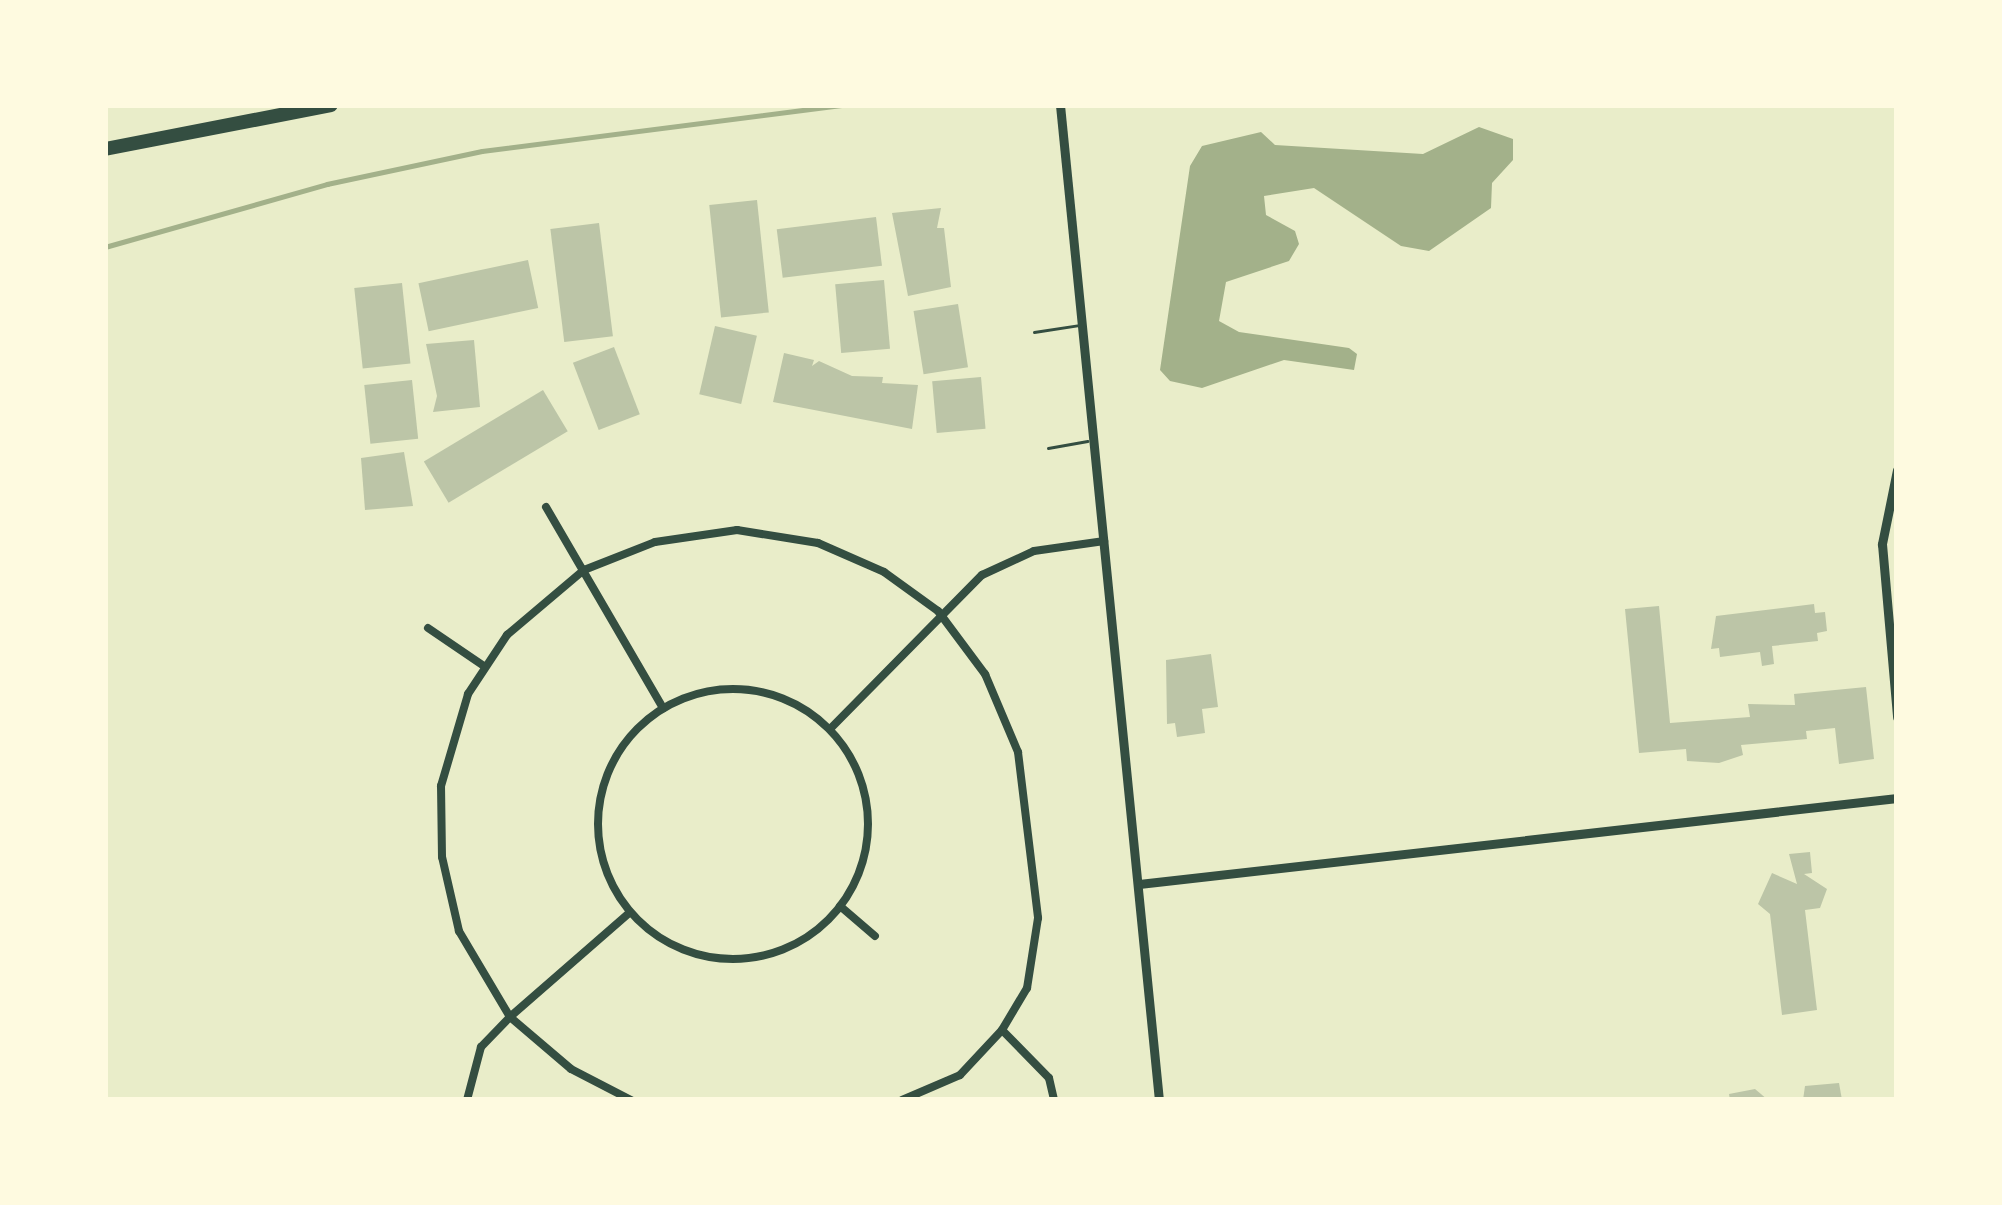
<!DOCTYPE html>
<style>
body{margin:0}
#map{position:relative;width:2002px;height:1205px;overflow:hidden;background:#e9edc9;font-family:Roboto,sans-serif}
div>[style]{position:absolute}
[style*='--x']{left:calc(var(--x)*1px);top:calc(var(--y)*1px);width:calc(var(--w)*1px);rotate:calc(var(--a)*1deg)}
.water>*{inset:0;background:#a3b18a}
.stream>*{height:4.5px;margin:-2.25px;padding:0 2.25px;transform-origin:2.25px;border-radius:2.25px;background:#a3b18a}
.building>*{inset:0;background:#bcc5a7;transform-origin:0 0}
.service>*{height:3px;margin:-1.5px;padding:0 1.5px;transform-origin:1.5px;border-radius:1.5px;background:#344e41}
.minor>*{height:8px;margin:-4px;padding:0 4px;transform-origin:4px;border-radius:4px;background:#344e41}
.minor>.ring{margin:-4px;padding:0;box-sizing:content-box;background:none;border:8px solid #344e41;border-radius:50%}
.tertiary>*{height:9px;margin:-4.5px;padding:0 4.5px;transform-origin:4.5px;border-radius:4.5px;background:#344e41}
.motorway>*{height:14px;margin:-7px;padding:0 7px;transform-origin:7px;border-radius:7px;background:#344e41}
span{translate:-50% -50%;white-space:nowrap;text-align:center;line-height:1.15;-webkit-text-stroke:10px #fefae0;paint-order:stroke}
.frame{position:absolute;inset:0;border:108px solid #fefae0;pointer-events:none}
</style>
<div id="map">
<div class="water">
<div style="clip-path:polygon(1479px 127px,1513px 139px,1513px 160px,1492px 183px,1491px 208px,1429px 251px,1401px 246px,1314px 188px,1264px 196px,1266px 215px,1295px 231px,1299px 244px,1289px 261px,1226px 282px,1219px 321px,1239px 332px,1349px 348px,1357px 354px,1354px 370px,1284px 360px,1202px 388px,1170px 381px,1160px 370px,1190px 166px,1202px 146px,1261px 132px,1275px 145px,1423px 154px)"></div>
</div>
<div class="stream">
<div style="--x:105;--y:247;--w:231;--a:-15.8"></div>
<div style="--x:327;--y:184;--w:158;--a:-12"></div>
<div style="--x:482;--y:151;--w:362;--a:-7.3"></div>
</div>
<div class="building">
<div style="left:757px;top:200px;width:113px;height:48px;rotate:84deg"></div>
<div style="clip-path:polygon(941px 208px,937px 228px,944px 228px,951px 287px,908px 296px,892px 213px)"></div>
<div style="left:876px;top:217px;width:49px;height:100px;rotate:83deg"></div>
<div style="left:599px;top:223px;width:114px;height:49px;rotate:83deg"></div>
<div style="left:528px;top:260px;width:49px;height:112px;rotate:78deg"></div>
<div style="left:884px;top:280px;width:69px;height:49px;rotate:85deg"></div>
<div style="left:402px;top:283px;width:81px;height:48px;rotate:84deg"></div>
<div style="left:958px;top:304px;width:64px;height:45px;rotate:81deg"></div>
<div style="left:715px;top:326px;width:43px;height:70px;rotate:13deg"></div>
<div style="clip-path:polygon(474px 340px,480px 407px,433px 412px,437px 396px,426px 344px)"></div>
<div style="left:614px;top:347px;width:72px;height:44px;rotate:69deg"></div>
<div style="clip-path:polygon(784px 353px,814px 360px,812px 366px,819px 361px,852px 376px,883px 377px,882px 383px,918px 385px,912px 429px,773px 402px)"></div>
<div style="left:981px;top:377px;width:52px;height:49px;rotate:85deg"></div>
<div style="left:412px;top:380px;width:59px;height:48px;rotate:84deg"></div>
<div style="left:543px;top:390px;width:48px;height:139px;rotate:59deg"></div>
<div style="clip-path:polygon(404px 452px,413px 506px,365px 510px,361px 458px)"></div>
<div style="clip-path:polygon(1814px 604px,1815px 613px,1825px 612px,1827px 631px,1817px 633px,1818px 641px,1772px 646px,1774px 664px,1762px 666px,1760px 652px,1720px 657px,1719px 648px,1711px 649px,1716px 616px)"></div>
<div style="clip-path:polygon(1659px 606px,1670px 723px,1750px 717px,1748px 704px,1795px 705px,1794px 694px,1866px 687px,1874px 759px,1839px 764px,1835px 728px,1806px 731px,1807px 739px,1741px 745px,1743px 755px,1719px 763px,1687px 761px,1686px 749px,1639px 753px,1625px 609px)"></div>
<div style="clip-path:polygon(1211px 654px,1218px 707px,1202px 709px,1205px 733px,1177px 737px,1175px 723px,1167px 724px,1166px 660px)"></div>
<div style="clip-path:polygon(1810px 852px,1812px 873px,1804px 874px,1827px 889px,1820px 908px,1805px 910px,1817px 1010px,1782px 1015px,1770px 914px,1758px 904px,1772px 873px,1797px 884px,1789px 854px)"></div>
<div style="clip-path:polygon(1839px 1083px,1842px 1100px,1803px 1100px,1805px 1086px)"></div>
<div style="clip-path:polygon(1755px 1089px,1768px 1100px,1730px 1100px,1729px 1094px)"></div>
</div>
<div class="service">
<div style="--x:1034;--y:332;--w:47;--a:-8.7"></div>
<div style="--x:1048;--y:448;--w:40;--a:-10"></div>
</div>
<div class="minor">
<div style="--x:546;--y:507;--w:233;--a:59.8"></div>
<div style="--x:428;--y:628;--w:68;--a:34.2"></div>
<div class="ring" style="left:598px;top:689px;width:262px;height:262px"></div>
<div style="--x:831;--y:728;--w:215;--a:-45.4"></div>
<div style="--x:982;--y:575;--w:57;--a:-24.8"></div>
<div style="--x:1034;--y:551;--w:71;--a:-8.1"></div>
<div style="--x:840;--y:906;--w:46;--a:40.6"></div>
<div style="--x:628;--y:914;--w:157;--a:138.9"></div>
<div style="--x:510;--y:1017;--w:80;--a:40.4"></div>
<div style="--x:571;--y:1069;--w:68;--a:27.3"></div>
<div style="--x:467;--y:1100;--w:55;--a:-75.2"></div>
<div style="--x:481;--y:1047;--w:42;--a:-46"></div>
<div style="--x:510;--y:1017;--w:100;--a:-120.7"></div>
<div style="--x:459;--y:931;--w:76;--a:-102.9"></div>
<div style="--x:442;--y:857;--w:71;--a:-90.8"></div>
<div style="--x:441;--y:786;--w:96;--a:-73.6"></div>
<div style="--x:468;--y:694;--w:71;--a:-56.5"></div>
<div style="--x:507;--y:635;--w:101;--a:-40.2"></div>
<div style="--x:584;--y:570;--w:76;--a:-21.5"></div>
<div style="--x:655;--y:542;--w:83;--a:-8.3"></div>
<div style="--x:737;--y:530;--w:82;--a:9.1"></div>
<div style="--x:818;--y:543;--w:72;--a:23.7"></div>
<div style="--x:884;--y:572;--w:67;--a:35.8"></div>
<div style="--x:938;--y:611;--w:79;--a:53.3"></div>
<div style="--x:985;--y:674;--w:85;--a:67.1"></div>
<div style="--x:1018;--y:752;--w:167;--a:83.1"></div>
<div style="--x:1038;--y:918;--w:71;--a:98.9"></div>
<div style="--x:1027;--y:988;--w:49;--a:120.8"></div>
<div style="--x:1002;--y:1030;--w:67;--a:45.6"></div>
<div style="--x:1049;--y:1078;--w:23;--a:77"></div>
<div style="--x:902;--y:1100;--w:63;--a:-23.3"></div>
<div style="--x:960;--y:1075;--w:62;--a:-47"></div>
</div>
<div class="tertiary">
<div style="--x:1060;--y:105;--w:1000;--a:84.32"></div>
<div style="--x:1897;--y:470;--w:76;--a:101.5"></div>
<div style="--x:1882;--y:544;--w:174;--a:85"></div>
<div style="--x:1139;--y:884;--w:763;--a:-6.47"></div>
</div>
<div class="motorway">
<div style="--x:105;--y:149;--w:230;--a:-11"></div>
</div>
<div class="frame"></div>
</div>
